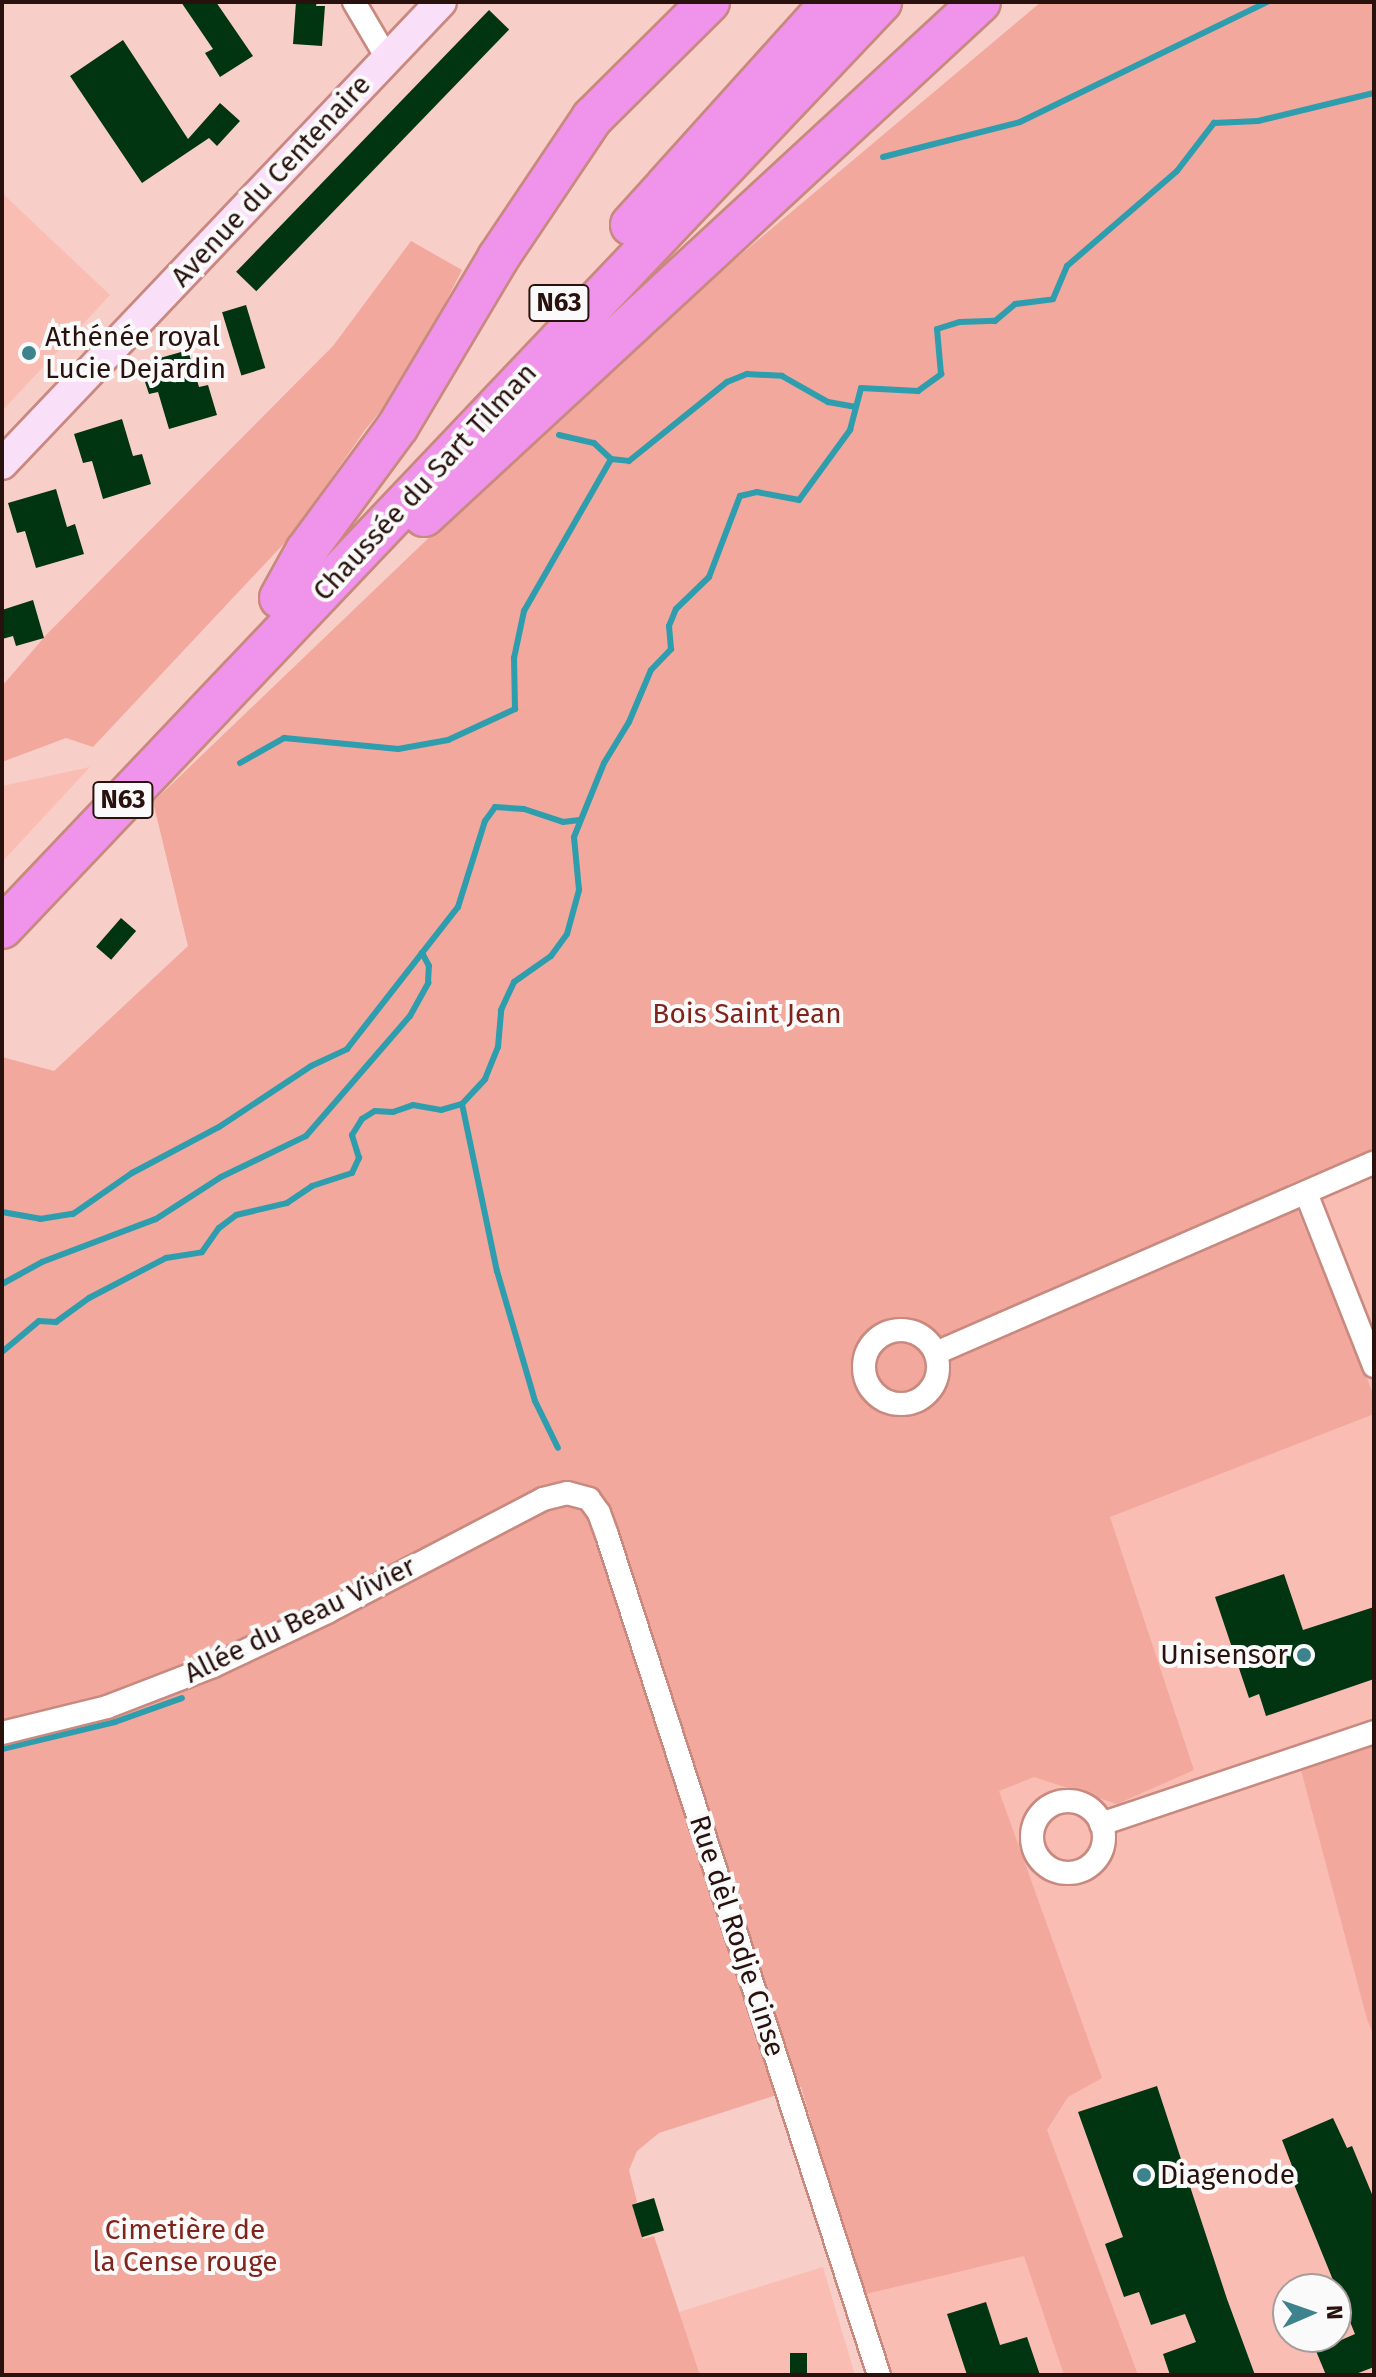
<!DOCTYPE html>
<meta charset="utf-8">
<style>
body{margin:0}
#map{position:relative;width:1376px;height:2377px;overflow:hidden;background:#f8cec8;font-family:"Fira Sans",sans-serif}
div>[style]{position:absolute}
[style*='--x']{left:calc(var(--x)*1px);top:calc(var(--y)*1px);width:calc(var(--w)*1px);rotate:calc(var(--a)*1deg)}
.built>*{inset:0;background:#fabdb3}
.green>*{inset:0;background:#f2a89d}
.stream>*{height:6px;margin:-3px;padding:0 3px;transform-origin:3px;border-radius:3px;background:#2e9dad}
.building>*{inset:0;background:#013512;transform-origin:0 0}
.roads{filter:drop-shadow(2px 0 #c8897f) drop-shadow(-2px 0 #c8897f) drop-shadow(0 2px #c8897f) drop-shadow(0 -2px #c8897f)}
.street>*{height:22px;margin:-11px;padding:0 11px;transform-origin:11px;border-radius:11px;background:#fff}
.street>.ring{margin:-11px;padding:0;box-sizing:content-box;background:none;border:22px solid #fff;border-radius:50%}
.secondary>*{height:30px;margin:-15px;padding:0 15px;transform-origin:15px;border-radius:15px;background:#fadff9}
.highway>*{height:40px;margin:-20px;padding:0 20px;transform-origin:20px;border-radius:20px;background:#f094eb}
.dots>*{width:22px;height:22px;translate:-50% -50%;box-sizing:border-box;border:4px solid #fafafa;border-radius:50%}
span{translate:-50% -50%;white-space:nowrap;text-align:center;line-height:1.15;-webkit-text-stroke:8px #fafafa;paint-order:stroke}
.shield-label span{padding:2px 6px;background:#fafafa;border:2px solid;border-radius:6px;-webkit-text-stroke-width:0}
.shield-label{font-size:26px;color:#29120e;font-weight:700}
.street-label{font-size:28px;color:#29120e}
.poi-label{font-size:28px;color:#29120e}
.left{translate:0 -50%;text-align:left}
.right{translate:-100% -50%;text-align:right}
.park-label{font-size:28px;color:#80231b}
.frame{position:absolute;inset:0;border:4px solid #29120e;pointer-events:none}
.north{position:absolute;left:1272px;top:2273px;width:80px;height:80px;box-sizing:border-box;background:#fafafa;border:2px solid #a69d9c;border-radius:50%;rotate:88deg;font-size:22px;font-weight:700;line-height:32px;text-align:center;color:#29120e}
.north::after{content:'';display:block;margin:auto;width:28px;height:36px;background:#3d838e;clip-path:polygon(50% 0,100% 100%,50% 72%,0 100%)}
</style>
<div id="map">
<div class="built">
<div style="clip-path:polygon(2px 193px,110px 295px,2px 411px)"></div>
<div style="clip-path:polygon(evenodd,1374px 507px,1374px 2375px,888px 2375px,862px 2295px,679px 829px,1374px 507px,1288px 2289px,1336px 2289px,1336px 2337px,1288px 2337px,1288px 2289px)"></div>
<div style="clip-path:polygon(90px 767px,2px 862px,2px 786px)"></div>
<div style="clip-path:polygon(823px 2267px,855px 2375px,700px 2375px,679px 2312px)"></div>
</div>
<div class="green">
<div style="clip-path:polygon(1041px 2px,1374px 2px,1374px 1149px,1287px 1185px,1374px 1396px,1374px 1414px,1110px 1517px,1194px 1770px,1117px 1804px,1034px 1777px,999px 1791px,1102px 2078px,1068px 2097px,1047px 2130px,1138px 2375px,1064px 2375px,1024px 2256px,862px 2295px,801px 2087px,659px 2133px,637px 2151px,629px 2170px,637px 2202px,632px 2205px,643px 2239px,654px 2236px,700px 2375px,2px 2375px,2px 1057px,54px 1071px,188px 946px,153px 802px,607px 367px)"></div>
<div style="clip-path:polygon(411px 241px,462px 270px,405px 381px,365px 430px,291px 536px,93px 747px,66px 738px,2px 762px,2px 686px,48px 633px,333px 346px)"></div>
<div style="clip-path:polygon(1374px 1746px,1374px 2036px,1367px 2019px,1301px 1770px)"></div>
</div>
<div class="stream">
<div style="--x:883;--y:157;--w:141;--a:-14.3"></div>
<div style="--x:1020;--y:122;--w:275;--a:-25.9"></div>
<div style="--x:559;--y:435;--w:36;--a:13"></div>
<div style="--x:594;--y:443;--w:23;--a:43"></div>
<div style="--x:611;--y:459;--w:18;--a:6"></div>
<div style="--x:629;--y:461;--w:126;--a:-38.9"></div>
<div style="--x:727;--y:382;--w:22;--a:-22"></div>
<div style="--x:747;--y:374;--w:35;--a:3"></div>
<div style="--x:782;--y:376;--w:53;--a:29.5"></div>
<div style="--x:828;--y:402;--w:27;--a:10"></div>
<div style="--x:240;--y:763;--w:51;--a:-29.6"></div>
<div style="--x:284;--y:738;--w:115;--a:5.5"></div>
<div style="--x:398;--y:749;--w:51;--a:-10.2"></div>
<div style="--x:448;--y:740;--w:74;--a:-24.8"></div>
<div style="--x:515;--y:709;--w:51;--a:-91.1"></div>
<div style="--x:514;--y:658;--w:48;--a:-78"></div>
<div style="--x:524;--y:611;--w:175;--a:-60.2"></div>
<div style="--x:462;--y:1104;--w:171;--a:78.2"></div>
<div style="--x:497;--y:1271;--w:135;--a:73.7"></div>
<div style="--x:535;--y:1401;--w:52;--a:63.9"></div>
<div style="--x:2;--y:1212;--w:39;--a:10"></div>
<div style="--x:40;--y:1219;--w:33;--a:-9"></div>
<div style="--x:73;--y:1214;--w:72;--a:-34.8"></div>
<div style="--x:132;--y:1173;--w:98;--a:-27.9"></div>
<div style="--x:219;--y:1127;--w:110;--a:-33.5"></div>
<div style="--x:311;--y:1066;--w:40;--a:-25"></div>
<div style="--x:347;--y:1049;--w:180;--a:-52"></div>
<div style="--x:458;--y:907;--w:90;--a:-72.6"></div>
<div style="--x:485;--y:821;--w:17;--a:-54"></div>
<div style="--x:495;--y:807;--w:29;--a:4"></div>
<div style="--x:524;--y:809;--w:41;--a:18.4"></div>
<div style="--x:563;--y:822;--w:17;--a:-7"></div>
<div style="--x:2;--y:1284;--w:46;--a:-28.8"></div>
<div style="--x:42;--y:1262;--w:122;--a:-20.7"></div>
<div style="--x:156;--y:1219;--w:77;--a:-32.9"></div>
<div style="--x:221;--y:1177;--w:94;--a:-25.8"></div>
<div style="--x:306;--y:1136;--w:159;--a:-49.1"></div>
<div style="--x:410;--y:1016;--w:38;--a:-61"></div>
<div style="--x:428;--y:983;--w:17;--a:-87"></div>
<div style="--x:429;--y:966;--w:15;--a:-118"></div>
<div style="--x:2;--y:1352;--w:48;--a:-40"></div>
<div style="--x:39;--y:1321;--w:17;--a:3"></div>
<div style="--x:56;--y:1322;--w:41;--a:-36"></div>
<div style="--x:89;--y:1298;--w:87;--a:-27.5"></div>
<div style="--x:166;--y:1258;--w:36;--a:-9"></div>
<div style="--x:202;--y:1252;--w:29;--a:-55"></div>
<div style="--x:219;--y:1228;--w:21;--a:-37"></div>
<div style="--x:236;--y:1215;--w:52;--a:-13.2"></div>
<div style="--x:287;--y:1203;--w:30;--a:-34"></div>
<div style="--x:312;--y:1186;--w:42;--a:-18"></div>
<div style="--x:352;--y:1173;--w:17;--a:-65"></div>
<div style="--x:359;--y:1158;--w:24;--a:-107"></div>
<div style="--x:352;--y:1135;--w:19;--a:-58"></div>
<div style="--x:362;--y:1119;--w:15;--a:-32"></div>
<div style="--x:375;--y:1111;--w:18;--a:3"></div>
<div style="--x:393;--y:1112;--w:21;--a:-19"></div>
<div style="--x:413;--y:1105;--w:28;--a:10"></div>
<div style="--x:441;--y:1110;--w:22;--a:-16"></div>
<div style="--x:462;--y:1104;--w:34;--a:-47"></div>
<div style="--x:485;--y:1079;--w:35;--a:-68"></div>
<div style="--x:498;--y:1047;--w:37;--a:-85"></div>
<div style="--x:501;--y:1010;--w:31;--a:-65"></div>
<div style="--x:514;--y:982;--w:45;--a:-35.1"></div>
<div style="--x:551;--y:956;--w:27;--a:-54"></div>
<div style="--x:567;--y:934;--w:46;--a:-74.7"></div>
<div style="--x:579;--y:890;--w:53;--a:-95.4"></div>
<div style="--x:574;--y:837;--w:80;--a:-67.9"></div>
<div style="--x:604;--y:763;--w:48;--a:-58.6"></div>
<div style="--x:629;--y:722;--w:56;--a:-67.1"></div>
<div style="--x:651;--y:670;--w:29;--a:-46"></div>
<div style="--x:671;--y:649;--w:23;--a:-95"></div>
<div style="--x:669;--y:626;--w:18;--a:-68"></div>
<div style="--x:676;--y:609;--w:46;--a:-44.1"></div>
<div style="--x:709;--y:577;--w:87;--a:-69.1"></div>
<div style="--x:740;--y:496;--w:17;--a:-13"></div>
<div style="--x:757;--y:492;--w:43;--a:10.8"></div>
<div style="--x:799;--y:500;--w:87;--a:-53.9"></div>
<div style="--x:850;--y:430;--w:43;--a:-75.3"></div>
<div style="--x:861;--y:388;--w:57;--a:3"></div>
<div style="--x:918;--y:391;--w:29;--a:-36"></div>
<div style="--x:941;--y:374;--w:45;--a:-95.1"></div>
<div style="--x:937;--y:329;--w:24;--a:-17"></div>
<div style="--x:960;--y:322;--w:35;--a:-2"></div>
<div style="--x:995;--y:321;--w:26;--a:-40"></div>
<div style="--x:1015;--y:304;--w:38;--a:-7"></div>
<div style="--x:1053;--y:299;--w:36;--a:-67"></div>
<div style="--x:1067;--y:266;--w:145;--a:-40.8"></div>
<div style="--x:1177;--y:171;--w:61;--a:-52.4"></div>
<div style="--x:1214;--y:123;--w:44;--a:-2.6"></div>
<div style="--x:1258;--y:121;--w:119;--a:-13.6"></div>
<div style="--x:2;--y:1749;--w:116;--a:-13.4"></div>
<div style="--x:115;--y:1722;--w:71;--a:-19.7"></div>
</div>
<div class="building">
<div style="clip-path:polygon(181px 2px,216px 2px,253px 56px,220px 77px,205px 53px,213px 49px)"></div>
<div style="clip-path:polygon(296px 2px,317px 2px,316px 6px,325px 6px,322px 46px,293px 44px)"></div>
<div style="left:489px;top:10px;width:28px;height:364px;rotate:44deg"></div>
<div style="clip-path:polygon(123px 40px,188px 139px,220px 103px,240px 121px,217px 146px,209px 138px,142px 183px,70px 76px)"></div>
<div style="left:246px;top:305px;width:66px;height:25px;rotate:73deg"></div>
<div style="clip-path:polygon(188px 350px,199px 387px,208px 385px,217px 415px,169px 429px,158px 392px,149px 394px,139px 364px)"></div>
<div style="clip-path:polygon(122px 419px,133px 456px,142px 454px,151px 484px,103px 499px,92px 461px,83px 463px,74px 434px)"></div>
<div style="clip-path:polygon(56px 489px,67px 527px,75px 524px,84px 554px,36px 568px,25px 531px,17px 533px,8px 503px)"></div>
<div style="clip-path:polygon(33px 600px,44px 638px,16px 646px,13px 636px,2px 639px,2px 610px)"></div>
<div style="left:121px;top:918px;width:20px;height:38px;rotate:41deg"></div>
<div style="clip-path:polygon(1284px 1574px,1303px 1630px,1374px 1607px,1374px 1679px,1266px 1716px,1259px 1694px,1249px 1698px,1215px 1597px)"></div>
<div style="clip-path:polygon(1157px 2086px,1227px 2299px,1255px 2375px,1170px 2375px,1163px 2354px,1196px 2342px,1185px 2314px,1151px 2325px,1139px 2292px,1124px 2297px,1105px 2244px,1123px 2237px,1078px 2112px)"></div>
<div style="clip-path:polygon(1333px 2118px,1347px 2148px,1352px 2146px,1374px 2199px,1374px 2367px,1353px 2375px,1326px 2375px,1316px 2351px,1355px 2334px,1289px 2172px,1294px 2171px,1282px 2140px)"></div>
<div style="left:654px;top:2198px;width:34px;height:23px;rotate:73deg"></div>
<div style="clip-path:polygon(986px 2302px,1000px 2345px,1027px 2337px,1040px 2375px,967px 2375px,947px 2314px)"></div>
<div style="left:807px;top:2353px;width:22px;height:17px;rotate:90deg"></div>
</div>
<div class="roads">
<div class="street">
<div style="--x:354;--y:2;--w:65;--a:59.5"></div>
<div style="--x:1306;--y:1193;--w:186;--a:68.5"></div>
<div class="ring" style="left:864px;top:1330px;width:52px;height:52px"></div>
<div style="--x:936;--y:1353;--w:477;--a:-23.5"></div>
<div style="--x:2;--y:1733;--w:108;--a:-13.9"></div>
<div style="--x:107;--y:1707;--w:114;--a:-21.1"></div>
<div style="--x:213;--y:1666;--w:126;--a:-25.3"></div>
<div style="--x:327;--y:1612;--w:244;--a:-27.6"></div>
<div style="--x:543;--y:1499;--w:25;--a:-14"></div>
<div style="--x:567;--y:1493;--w:23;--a:15"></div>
<div style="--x:589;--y:1499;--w:17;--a:54"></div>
<div style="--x:599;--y:1513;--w:23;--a:70"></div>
<div style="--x:607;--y:1535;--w:883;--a:72.06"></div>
<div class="ring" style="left:1032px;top:1801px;width:50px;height:50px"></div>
<div style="--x:1101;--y:1824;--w:288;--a:-18.6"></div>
</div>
<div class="secondary">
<div style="--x:2;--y:464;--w:637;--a:-46.46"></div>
</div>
<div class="highway">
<div style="--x:631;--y:225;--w:300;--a:-48"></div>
<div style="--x:424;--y:516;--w:757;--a:-42.75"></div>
<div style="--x:280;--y:598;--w:54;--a:-61"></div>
<div style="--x:306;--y:551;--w:155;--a:-53.6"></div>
<div style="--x:398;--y:426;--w:196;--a:-59.2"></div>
<div style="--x:498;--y:258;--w:169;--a:-56.1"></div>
<div style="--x:592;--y:118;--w:165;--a:-44.8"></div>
<div style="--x:2;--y:928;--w:1277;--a:-46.49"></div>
</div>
</div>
<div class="dots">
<div style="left:29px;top:353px;background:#3d838e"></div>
<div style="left:1304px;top:1655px;background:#3d838e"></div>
<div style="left:1144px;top:2175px;background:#3d838e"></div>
</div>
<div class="shield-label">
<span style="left:559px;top:303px">N63</span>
<span style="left:123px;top:800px">N63</span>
</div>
<div class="street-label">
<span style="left:271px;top:181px;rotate:-47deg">Avenue du Centenaire</span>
<span style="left:425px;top:482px;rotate:-47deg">Chaussée du Sart Tilman</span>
<span style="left:300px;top:1620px;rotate:-26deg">Allée du Beau Vivier</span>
<span style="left:737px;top:1936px;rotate:72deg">Rue dèl Rodje Cinse</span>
</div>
<div class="poi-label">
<span class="left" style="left:45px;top:353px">Athénée royal<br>Lucie Dejardin</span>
<span class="right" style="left:1288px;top:1655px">Unisensor</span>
<span class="left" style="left:1160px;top:2175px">Diagenode</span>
</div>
<div class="park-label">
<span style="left:747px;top:1014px">Bois Saint Jean</span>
<span style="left:185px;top:2246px">Cimetière de<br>la Cense rouge</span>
</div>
<div class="frame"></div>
<div class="north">N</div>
</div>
